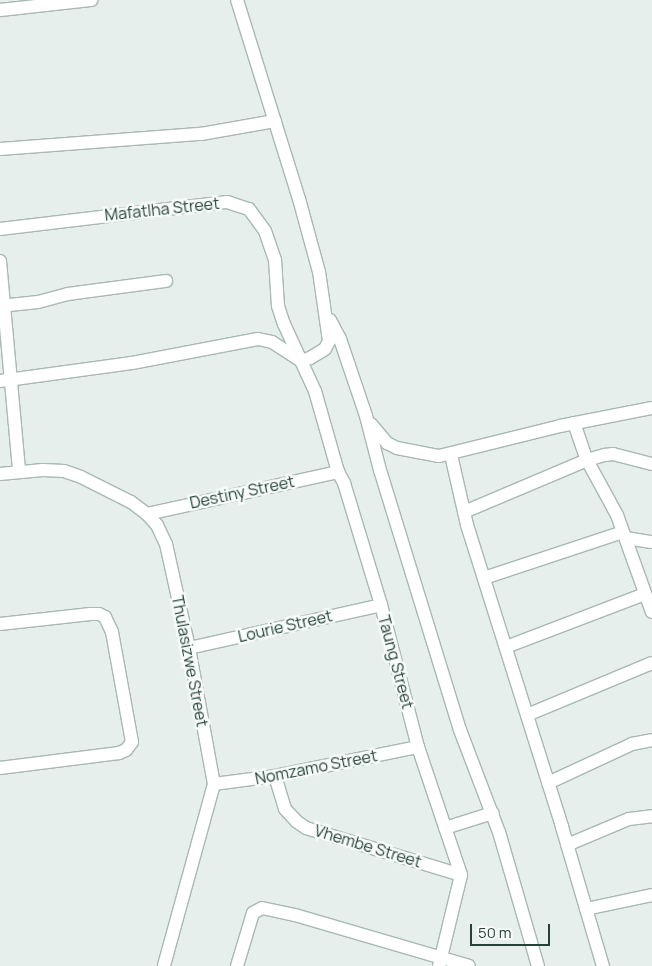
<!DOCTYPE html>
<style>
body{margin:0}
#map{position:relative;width:652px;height:966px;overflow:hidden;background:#e6efeb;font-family:Manrope,sans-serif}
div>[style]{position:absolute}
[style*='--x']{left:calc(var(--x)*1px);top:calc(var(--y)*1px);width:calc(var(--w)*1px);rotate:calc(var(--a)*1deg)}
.roads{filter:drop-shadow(1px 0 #a8b8b2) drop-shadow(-1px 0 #a8b8b2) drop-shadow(0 1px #a8b8b2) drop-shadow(0 -1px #a8b8b2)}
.street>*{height:12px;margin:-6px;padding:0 6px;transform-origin:6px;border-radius:6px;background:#fff}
span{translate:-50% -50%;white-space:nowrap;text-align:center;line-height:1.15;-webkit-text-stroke:5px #f7fbf9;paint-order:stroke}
.street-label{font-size:16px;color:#24423a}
.scale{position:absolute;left:470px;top:924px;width:80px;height:22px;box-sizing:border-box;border:2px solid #24423a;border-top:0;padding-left:6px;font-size:15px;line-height:18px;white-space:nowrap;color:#24423a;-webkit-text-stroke:4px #f7fbf9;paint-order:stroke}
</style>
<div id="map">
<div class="roads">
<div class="street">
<div style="--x:0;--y:10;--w:92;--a:-6.3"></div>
<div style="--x:0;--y:149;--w:202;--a:-4.3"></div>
<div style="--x:201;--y:134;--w:75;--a:-10"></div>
<div style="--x:0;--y:229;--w:229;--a:-6.8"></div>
<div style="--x:227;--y:202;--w:23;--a:18"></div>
<div style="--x:249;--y:209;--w:27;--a:54"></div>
<div style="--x:265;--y:231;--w:31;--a:71"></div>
<div style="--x:275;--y:260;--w:46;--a:86.3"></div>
<div style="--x:278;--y:306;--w:19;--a:72"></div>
<div style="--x:284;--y:324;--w:74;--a:65.2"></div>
<div style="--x:315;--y:391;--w:84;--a:74.1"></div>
<div style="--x:338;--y:472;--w:13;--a:61"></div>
<div style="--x:344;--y:483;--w:127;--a:73.1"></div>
<div style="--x:381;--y:605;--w:147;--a:75.4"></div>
<div style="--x:418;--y:747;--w:135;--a:71.4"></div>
<div style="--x:461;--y:875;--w:94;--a:103.6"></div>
<div style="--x:0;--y:261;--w:211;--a:84.8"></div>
<div style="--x:0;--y:306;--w:38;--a:-6"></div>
<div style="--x:38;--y:302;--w:31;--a:-15"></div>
<div style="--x:68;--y:294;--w:99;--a:-7.6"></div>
<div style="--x:330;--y:320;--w:21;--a:62"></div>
<div style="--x:340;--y:339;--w:81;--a:71.3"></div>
<div style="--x:366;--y:416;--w:56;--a:75.5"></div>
<div style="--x:380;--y:470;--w:272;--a:72.9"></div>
<div style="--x:460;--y:730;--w:109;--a:69.1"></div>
<div style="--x:499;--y:832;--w:140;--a:73.8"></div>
<div style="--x:0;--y:381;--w:133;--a:-7.8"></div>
<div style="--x:132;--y:363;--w:128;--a:-10.8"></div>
<div style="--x:258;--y:339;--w:14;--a:12"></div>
<div style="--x:272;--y:342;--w:35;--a:33"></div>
<div style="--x:301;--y:361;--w:9;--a:-18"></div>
<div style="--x:310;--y:358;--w:17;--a:-31"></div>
<div style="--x:325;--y:349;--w:9;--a:-63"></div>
<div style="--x:329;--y:341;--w:70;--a:-98.2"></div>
<div style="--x:319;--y:272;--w:76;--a:-105.3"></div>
<div style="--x:299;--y:199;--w:208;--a:-107.3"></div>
<div style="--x:574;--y:423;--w:39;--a:71"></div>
<div style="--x:587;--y:460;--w:63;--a:61.4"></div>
<div style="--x:617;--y:515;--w:103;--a:70.2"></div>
<div style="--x:371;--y:424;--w:25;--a:50"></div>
<div style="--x:387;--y:443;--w:11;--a:27"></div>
<div style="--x:397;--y:448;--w:43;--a:10.8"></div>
<div style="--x:439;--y:456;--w:125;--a:-13.9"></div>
<div style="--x:560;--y:426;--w:94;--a:-11.1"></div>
<div style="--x:451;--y:455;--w:72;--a:77.1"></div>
<div style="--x:467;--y:525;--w:317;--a:72.5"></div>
<div style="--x:562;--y:827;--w:145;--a:73.6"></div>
<div style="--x:0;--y:474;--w:43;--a:-5.3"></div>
<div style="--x:43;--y:470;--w:21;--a:3"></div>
<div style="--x:64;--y:471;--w:18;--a:19"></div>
<div style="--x:81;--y:477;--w:56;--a:26.6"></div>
<div style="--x:131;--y:502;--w:20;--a:37"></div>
<div style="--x:147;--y:514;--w:15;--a:48"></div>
<div style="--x:157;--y:525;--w:21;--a:65"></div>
<div style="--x:166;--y:544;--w:107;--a:77.5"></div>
<div style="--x:189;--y:648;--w:138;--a:79.6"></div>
<div style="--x:214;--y:784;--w:189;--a:105.4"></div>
<div style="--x:464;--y:512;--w:134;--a:-22.9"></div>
<div style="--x:587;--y:460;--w:19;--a:-16"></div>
<div style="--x:605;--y:455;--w:8;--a:-7"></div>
<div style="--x:613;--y:454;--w:40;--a:14.4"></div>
<div style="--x:147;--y:514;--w:196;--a:-12.4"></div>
<div style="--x:626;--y:538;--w:26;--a:9"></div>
<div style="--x:484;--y:578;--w:146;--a:-18.3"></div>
<div style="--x:0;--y:624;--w:91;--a:-6.3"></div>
<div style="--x:90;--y:614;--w:9;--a:0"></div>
<div style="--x:99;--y:614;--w:7;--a:27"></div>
<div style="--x:105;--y:617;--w:17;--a:65"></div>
<div style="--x:112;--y:632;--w:112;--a:79.7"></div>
<div style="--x:132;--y:742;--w:10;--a:127"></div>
<div style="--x:126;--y:750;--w:8;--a:157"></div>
<div style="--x:119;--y:753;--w:120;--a:172.8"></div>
<div style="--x:506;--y:647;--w:149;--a:-20.9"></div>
<div style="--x:189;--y:648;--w:197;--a:-12.6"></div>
<div style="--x:527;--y:715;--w:135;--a:-22.6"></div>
<div style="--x:275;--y:776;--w:34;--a:73"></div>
<div style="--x:285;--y:809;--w:16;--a:47"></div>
<div style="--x:296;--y:821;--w:12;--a:35"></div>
<div style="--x:306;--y:828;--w:162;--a:16.9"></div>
<div style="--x:548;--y:783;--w:93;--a:-24.9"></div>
<div style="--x:632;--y:744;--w:20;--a:-11"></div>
<div style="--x:214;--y:784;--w:62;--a:-7.5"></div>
<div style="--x:275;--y:776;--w:146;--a:-11.5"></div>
<div style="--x:445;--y:828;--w:50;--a:-17.4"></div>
<div style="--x:567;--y:845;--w:67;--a:-22.8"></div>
<div style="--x:629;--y:819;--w:23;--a:-7"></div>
<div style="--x:586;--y:909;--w:67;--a:-12"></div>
<div style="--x:237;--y:966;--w:55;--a:-73.2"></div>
<div style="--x:253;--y:913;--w:10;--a:-29"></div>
<div style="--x:262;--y:908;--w:34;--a:12"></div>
<div style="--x:295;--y:915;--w:181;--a:16.3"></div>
</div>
</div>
<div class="street-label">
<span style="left:162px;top:209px;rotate:-6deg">Mafatlha Street</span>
<span style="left:242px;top:492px;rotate:-12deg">Destiny Street</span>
<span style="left:285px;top:626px;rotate:-13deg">Lourie Street</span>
<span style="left:190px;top:661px;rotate:79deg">Thulasizwe Street</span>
<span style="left:396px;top:662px;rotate:75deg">Taung Street</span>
<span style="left:316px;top:767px;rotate:-11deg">Nomzamo Street</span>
<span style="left:368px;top:846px;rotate:17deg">Vhembe Street</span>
</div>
<div class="scale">50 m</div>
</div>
